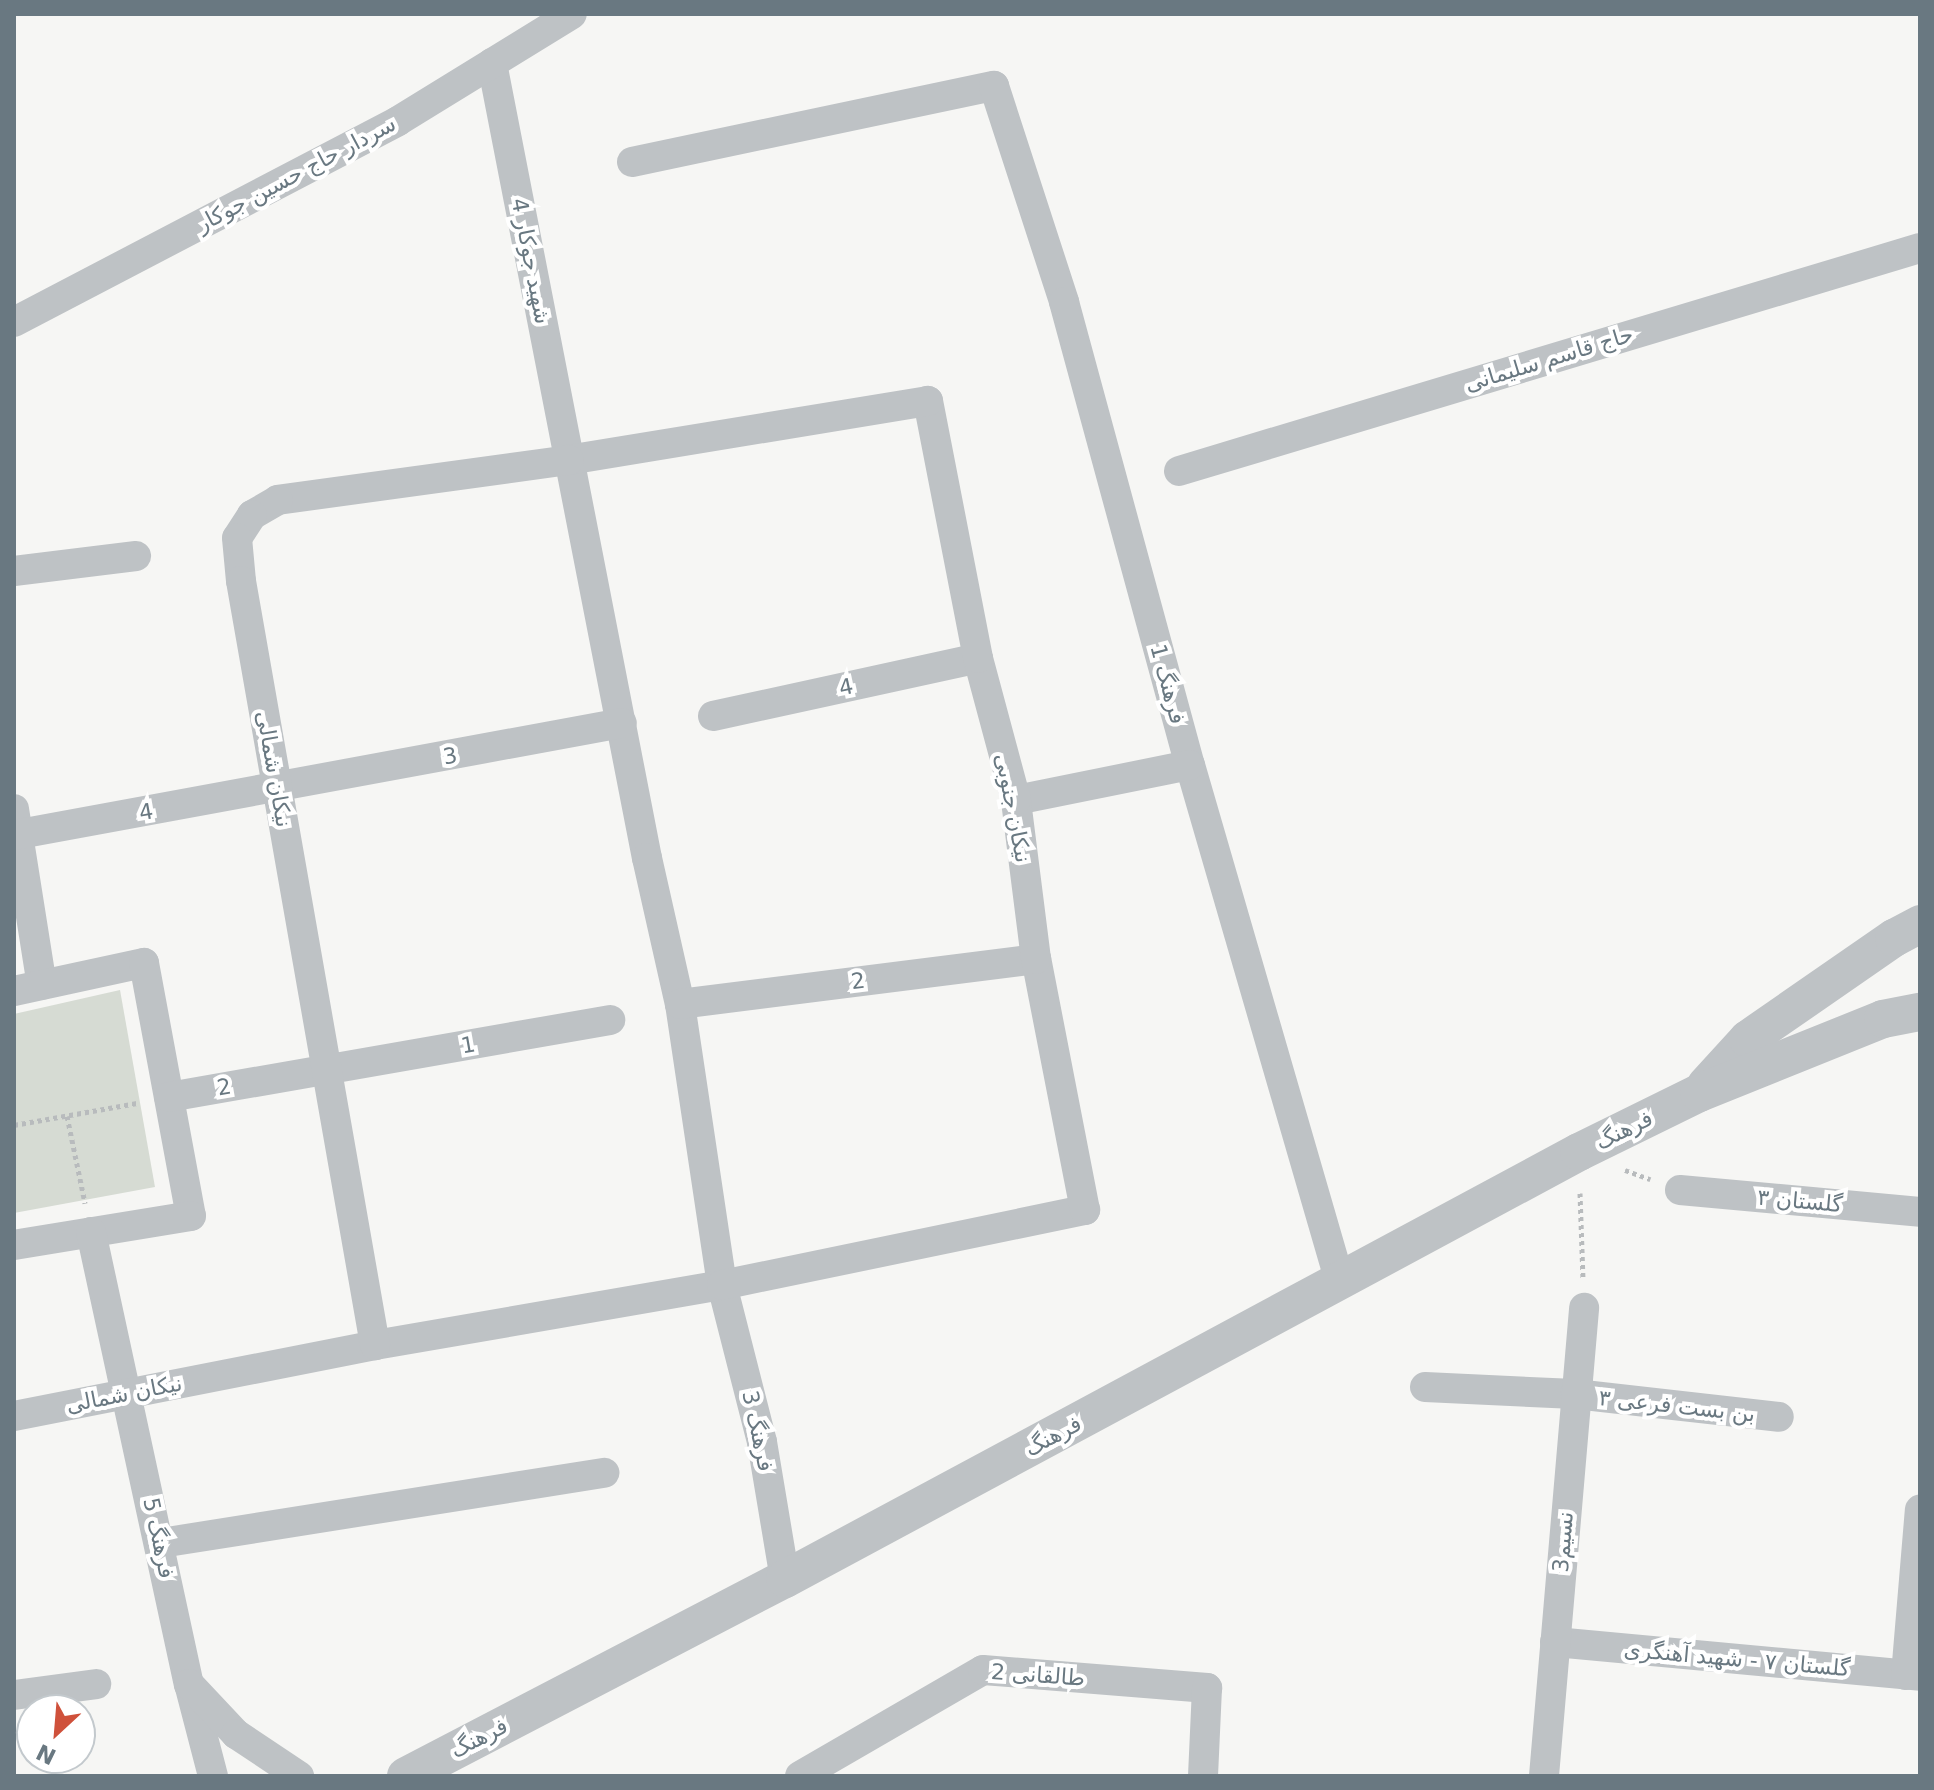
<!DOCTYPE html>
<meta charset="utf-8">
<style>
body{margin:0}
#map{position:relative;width:1934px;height:1790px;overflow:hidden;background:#f6f6f4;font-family:"DejaVu Sans",Vazirmatn,sans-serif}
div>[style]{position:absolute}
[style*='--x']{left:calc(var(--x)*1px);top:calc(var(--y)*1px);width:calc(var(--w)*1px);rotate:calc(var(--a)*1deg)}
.green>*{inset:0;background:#d6dbd3}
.path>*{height:5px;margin-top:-2.5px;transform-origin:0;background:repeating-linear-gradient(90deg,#b8bbbd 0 4px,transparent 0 8px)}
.minor>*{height:30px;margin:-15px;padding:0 15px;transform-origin:15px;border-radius:15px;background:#bec2c5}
.tertiary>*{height:38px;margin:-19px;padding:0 19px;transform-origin:19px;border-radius:19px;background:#bec2c5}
span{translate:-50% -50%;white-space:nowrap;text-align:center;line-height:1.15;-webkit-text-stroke:8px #fff;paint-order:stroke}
.street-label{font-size:22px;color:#697881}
.frame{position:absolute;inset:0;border:16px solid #697881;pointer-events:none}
.north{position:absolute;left:16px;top:1694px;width:80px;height:80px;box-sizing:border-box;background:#fff;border:2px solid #c3c9cd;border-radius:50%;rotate:206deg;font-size:22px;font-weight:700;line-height:32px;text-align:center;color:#697881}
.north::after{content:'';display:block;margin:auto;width:28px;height:36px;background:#cf513b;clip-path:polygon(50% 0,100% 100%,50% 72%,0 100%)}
</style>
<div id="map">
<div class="green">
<div style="clip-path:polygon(120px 990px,155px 1187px,14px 1213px,14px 1014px)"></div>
</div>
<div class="path">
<div style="--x:67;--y:1116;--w:89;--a:78.3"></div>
<div style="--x:14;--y:1125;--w:125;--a:-10.1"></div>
<div style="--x:1625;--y:1170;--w:27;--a:20"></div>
<div style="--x:1580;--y:1193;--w:86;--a:88"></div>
</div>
<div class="minor">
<div style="--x:492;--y:63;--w:810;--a:78.97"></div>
<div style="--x:647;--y:858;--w:150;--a:77.3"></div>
<div style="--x:680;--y:1004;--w:284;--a:81.5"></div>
<div style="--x:722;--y:1285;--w:162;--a:75.7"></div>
<div style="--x:762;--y:1442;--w:139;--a:80.5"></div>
<div style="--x:632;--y:162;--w:370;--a:-11.9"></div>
<div style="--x:994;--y:86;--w:227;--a:72"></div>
<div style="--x:1064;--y:302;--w:480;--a:74.8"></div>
<div style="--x:1190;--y:765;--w:538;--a:73.82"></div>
<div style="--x:14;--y:322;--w:433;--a:-27.6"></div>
<div style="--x:398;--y:121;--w:204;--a:-31.6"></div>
<div style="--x:1179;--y:471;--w:774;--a:-16.75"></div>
<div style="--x:14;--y:571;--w:123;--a:-7"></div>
<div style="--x:713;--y:716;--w:271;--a:-12.3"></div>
<div style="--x:1016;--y:800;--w:177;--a:-11.4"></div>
<div style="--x:14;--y:809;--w:178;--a:81"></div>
<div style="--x:14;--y:835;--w:618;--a:-10.44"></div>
<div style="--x:14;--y:991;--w:133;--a:-12.2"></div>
<div style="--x:144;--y:963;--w:257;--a:79.5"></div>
<div style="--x:191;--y:1216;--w:179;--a:170.7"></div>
<div style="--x:680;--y:1004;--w:359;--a:-7.2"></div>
<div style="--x:169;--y:1097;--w:448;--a:-9.9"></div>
<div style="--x:1680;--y:1190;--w:241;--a:5.2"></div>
<div style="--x:91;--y:1232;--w:463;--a:77.8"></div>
<div style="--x:1425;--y:1387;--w:150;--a:2.7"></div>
<div style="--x:1575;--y:1394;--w:205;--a:6.4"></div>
<div style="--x:14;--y:1416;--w:368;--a:-11.1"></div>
<div style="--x:375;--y:1345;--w:352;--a:-9.8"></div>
<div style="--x:722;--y:1285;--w:371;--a:-11.7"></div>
<div style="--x:1085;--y:1210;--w:256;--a:-101"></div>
<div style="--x:1036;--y:959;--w:160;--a:-97.2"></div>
<div style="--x:1016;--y:800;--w:147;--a:-105"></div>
<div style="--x:978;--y:658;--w:262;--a:-101"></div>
<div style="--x:928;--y:401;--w:364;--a:170.7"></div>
<div style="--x:569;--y:460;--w:294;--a:172.2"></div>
<div style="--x:278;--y:500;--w:30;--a:150"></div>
<div style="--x:252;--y:515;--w:27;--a:123"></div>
<div style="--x:237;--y:538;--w:43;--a:84.7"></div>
<div style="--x:241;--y:581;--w:776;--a:80.05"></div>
<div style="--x:161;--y:1543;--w:449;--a:-9"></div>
<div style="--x:1555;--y:1642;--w:367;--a:5.3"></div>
<div style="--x:1906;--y:1675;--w:166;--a:-85.2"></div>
<div style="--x:14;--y:1695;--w:83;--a:-7.6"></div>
<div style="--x:213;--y:1776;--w:95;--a:-104.6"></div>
<div style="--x:189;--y:1684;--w:69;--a:46.8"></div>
<div style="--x:236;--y:1734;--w:76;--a:33.7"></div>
<div style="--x:800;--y:1776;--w:211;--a:-30.1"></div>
<div style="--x:983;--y:1670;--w:225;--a:4.6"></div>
<div style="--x:1207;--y:1688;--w:88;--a:92.6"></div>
<div style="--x:1544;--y:1776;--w:470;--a:-85.1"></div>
</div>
<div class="tertiary">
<div style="--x:1706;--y:1085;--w:62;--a:-47.6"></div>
<div style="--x:1748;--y:1039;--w:178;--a:-34.7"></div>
<div style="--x:1894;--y:938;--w:30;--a:-28"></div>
<div style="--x:406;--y:1776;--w:427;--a:-27.5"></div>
<div style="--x:785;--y:1579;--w:902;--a:-28.27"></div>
<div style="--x:1579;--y:1152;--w:134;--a:-26.2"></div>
<div style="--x:1699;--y:1093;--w:198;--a:-21.9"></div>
<div style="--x:1883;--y:1019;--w:38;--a:-11"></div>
</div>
<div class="street-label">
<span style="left:296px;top:174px;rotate:-28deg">سردار حاج حسین جوکار</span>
<span style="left:531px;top:261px;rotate:79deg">شهید جوکار 4</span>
<span style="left:1549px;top:359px;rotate:-17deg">حاج قاسم سلیمانی</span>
<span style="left:1168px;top:684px;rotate:75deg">فرهنگ 1</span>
<span style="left:846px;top:687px;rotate:-12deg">4</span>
<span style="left:450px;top:756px;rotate:-10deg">3</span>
<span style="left:274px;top:769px;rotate:80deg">نیکان شمالی</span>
<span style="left:1013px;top:808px;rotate:79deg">نیکان جنوبی</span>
<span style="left:146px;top:812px;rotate:-10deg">4</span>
<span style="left:858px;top:981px;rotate:-7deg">2</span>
<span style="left:468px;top:1045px;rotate:-10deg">1</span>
<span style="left:224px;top:1087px;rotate:-10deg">2</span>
<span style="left:1624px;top:1130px;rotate:-26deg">فرهنگ</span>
<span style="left:1800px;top:1201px;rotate:5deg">گلستان ۳</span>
<span style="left:124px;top:1394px;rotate:-11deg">نیکان شمالی</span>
<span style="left:1677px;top:1406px;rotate:6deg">بن بست فرعی ۳</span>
<span style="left:758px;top:1431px;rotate:78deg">فرهنگ 3</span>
<span style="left:1053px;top:1436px;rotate:-28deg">فرهنگ</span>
<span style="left:159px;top:1538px;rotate:78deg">فرهنگ 5</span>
<span style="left:1563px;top:1542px;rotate:-85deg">نسیم3</span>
<span style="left:1737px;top:1659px;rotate:5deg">گلستان ۷ - شهید آهنگری</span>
<span style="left:1038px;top:1675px;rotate:4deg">طالقانی 2</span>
<span style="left:479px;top:1738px;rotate:-27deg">فرهنگ</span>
</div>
<div class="frame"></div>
<div class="north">N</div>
</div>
